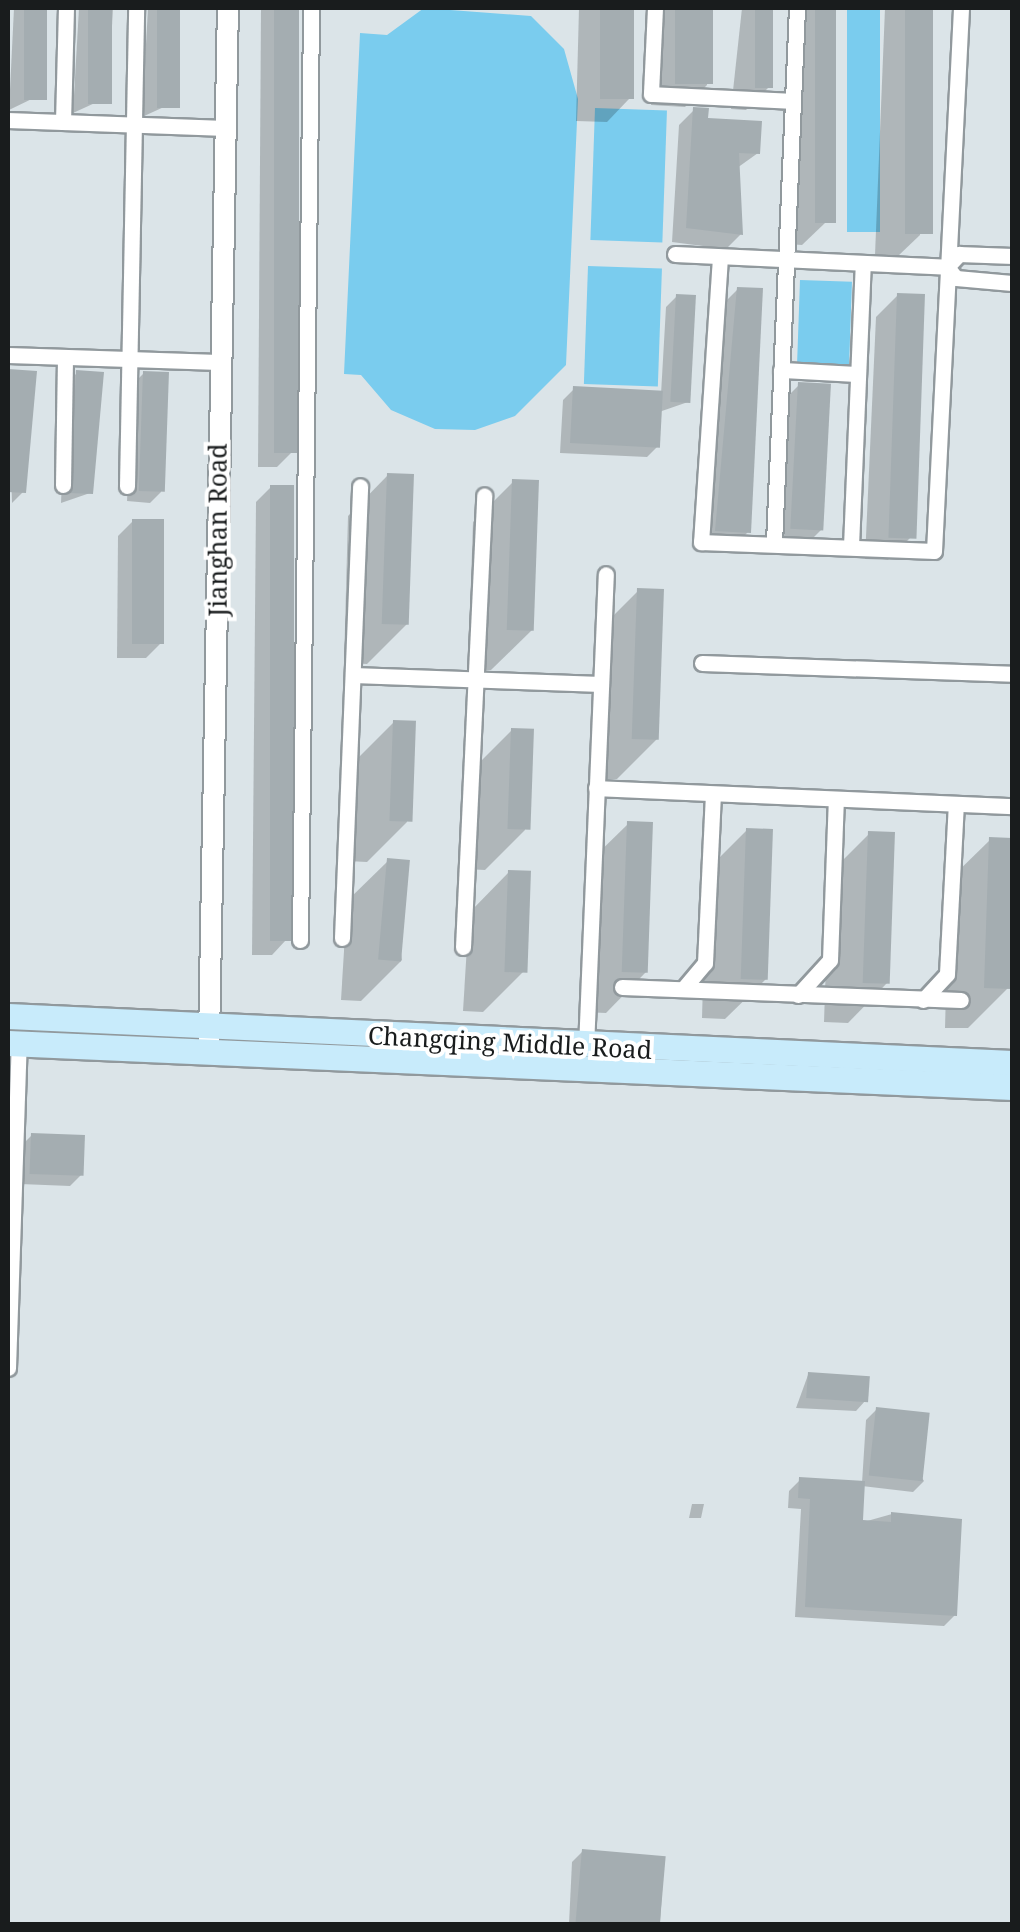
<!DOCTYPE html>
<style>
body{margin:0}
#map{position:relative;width:1020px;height:1932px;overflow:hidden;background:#dbe4e8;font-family:"Noto Serif",serif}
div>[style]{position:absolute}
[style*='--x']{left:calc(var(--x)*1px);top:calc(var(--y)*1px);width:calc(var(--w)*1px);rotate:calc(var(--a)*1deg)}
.green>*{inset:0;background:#7accee;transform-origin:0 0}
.shadow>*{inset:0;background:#0003}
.building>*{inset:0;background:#a4adb1;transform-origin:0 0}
.roads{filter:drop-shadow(2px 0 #91999d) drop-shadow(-2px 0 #91999d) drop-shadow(0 2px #91999d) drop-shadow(0 -2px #91999d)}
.minor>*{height:15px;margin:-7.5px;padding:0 7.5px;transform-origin:7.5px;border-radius:7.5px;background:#fff}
.tertiary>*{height:20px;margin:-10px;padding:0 10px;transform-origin:10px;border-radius:10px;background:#fff}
.primary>*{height:25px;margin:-12.5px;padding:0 12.5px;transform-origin:12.5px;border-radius:12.5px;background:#c8ebfb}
span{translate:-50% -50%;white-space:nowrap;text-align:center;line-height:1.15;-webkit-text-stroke:8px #fff;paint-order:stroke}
.street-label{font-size:25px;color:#191c1d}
.frame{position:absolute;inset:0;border:10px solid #191c1d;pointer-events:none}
</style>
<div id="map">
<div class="green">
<div style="clip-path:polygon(424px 8px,531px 16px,564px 49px,578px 99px,566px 365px,515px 416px,475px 430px,435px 429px,391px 410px,361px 375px,344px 374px,360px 33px,387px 35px)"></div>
<div style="left:847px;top:8px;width:33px;height:224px"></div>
<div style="left:595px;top:108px;width:72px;height:132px;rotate:2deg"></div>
<div style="left:588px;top:266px;width:74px;height:118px;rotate:2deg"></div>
<div style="left:800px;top:280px;width:52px;height:84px;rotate:2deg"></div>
</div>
<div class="shadow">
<div style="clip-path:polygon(14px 8px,46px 8px,44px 93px,9px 110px)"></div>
<div style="clip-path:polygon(79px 8px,113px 8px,108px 97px,73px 113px)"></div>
<div style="clip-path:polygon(148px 8px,179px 8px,177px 101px,142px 117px)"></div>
<div style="clip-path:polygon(261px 8px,297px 8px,292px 452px,277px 467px,258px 467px)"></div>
<div style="clip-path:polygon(579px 8px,632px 8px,629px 99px,607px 122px,576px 121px)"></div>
<div style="clip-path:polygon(663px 8px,710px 8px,707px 85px,685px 107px,651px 105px,654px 16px)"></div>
<div style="clip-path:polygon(742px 8px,771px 8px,768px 88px,746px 110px,731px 109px)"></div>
<div style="clip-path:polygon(802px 8px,833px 8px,825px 223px,802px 245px,786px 244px)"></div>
<div style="clip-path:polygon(885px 8px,930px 8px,920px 235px,897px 257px,875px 255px)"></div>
<div style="clip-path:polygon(694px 110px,758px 153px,737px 168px,741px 234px,726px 249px,672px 242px,679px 125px)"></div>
<div style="clip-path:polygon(738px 289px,748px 532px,735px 545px,703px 544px,724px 303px)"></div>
<div style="clip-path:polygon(898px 295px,910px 538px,888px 560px,865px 559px,876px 317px)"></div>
<div style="clip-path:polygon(677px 296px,688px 402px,659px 412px,658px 446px,647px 457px,560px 453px,563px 400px,574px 389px,661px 394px,666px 307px)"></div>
<div style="clip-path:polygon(8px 372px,34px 373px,23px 492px,12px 503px)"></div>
<div style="clip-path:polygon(77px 373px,90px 493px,61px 503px,66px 384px)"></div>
<div style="clip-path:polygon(144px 373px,161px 492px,150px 503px,127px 501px,133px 384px)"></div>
<div style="clip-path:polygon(799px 385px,821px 530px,810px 541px,780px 539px,788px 396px)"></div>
<div style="clip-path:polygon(388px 475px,407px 624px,367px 664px,344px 663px,348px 516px)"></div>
<div style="clip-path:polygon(513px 482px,532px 630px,491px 670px,468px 670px,473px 522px)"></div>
<div style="clip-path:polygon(271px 487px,286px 940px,272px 955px,252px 955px,256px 502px)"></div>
<div style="clip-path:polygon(133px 521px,161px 643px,146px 658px,117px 658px,118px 536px)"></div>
<div style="clip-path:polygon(638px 591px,657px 739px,617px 779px,594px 779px,598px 631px)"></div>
<div style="clip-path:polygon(394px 722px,407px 822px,367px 862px,347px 861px,353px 763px)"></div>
<div style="clip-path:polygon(512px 730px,525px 830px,485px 870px,465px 869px,471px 771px)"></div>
<div style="clip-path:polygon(628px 824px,646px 972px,606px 1013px,583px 1012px,587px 864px)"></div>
<div style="clip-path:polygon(747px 830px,766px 979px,725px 1019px,702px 1018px,706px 871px)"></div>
<div style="clip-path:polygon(869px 834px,888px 982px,848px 1023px,824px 1022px,829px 874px)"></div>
<div style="clip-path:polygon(990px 840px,1012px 840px,1008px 988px,968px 1028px,945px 1028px,949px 880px)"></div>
<div style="clip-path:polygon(388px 861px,402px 960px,361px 1001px,341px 1000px,347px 901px)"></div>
<div style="clip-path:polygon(509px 872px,523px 972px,483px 1012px,463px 1011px,469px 913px)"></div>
<div style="clip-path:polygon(32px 1135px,81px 1175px,70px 1186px,20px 1184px,21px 1146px)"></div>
<div style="clip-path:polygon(808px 1375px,866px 1400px,856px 1411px,796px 1408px)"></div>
<div style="clip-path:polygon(877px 1409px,924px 1481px,913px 1492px,862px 1486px,860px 1523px,892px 1514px,955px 1615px,944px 1626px,795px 1617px,801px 1509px,788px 1508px,789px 1491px,800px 1480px,862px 1483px,866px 1420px)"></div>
<div style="clip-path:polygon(704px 1504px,701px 1518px,689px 1518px,692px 1504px)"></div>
<div style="clip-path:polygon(583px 1851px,664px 1859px,660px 1924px,569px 1924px,572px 1862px)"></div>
</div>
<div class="building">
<div style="left:24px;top:8px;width:23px;height:92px"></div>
<div style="left:88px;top:8px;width:24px;height:96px"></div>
<div style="left:157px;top:8px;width:23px;height:100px"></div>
<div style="left:274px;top:8px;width:25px;height:445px"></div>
<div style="left:600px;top:8px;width:34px;height:91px"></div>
<div style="left:675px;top:8px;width:38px;height:76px"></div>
<div style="left:755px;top:8px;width:18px;height:80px"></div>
<div style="left:815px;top:8px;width:21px;height:215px"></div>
<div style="left:905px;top:8px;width:28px;height:226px"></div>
<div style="clip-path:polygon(693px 107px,709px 108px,708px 118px,762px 121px,760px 154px,739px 153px,743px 235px,686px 228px)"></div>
<div style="clip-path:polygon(737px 287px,763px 288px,751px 533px,715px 531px)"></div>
<div style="left:897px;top:293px;width:28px;height:245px;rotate:2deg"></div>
<div style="left:676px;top:294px;width:20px;height:108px;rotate:3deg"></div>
<div style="clip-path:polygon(8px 369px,37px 371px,26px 493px,8px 492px)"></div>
<div style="clip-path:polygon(76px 370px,104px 372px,93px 494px,70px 493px)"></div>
<div style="left:143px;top:371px;width:26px;height:120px;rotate:2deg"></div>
<div style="left:798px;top:382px;width:33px;height:147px;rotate:3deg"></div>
<div style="left:573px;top:386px;width:90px;height:57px;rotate:3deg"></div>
<div style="left:387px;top:473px;width:27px;height:151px;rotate:2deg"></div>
<div style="left:512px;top:479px;width:27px;height:151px;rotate:2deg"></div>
<div style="left:270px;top:485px;width:24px;height:456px"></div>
<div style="left:132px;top:519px;width:32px;height:125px"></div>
<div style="left:637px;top:588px;width:27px;height:151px;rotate:2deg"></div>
<div style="left:393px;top:720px;width:23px;height:101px;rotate:2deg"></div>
<div style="left:511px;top:728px;width:23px;height:101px;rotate:2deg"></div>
<div style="left:627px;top:821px;width:26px;height:151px;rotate:2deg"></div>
<div style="left:746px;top:828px;width:27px;height:151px;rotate:2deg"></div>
<div style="left:868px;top:831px;width:27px;height:152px;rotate:2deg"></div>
<div style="clip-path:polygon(989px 837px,1012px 838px,1011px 989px,984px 988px)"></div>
<div style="left:387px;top:858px;width:23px;height:102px;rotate:5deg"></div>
<div style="left:508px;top:870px;width:23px;height:102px;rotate:2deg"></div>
<div style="left:31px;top:1133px;width:54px;height:41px;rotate:2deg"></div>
<div style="left:808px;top:1372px;width:62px;height:26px;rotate:4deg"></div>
<div style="left:876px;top:1407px;width:54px;height:69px;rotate:6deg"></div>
<div style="clip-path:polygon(799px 1477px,865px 1481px,863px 1520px,891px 1522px,891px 1512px,962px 1519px,957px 1616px,805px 1607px,810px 1499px,798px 1498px)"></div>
<div style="left:582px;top:1849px;width:84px;height:75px;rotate:5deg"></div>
</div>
<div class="roads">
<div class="minor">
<div style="--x:655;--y:8;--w:86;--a:92.7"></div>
<div style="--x:651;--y:94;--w:141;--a:2.8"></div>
<div style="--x:8;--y:120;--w:217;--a:2.1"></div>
<div style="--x:63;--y:122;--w:114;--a:-88.5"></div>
<div style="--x:675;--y:254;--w:272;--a:2.7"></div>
<div style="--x:947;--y:267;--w:14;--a:51"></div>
<div style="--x:956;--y:278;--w:56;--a:5.1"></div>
<div style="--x:720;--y:257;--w:286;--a:93.8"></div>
<div style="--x:701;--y:542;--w:233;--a:2.2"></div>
<div style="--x:934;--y:551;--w:544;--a:-87.15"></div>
<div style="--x:947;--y:267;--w:18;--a:-47"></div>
<div style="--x:959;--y:254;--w:53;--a:2.2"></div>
<div style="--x:8;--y:355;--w:211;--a:1.9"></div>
<div style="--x:781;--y:370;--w:77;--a:3"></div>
<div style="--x:63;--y:485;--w:128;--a:-89.1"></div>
<div style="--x:127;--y:486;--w:478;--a:-88.9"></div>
<div style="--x:774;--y:543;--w:535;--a:-87.54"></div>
<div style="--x:851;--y:546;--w:283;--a:-87.6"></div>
<div style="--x:702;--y:663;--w:310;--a:2"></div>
<div style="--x:353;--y:675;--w:248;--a:2.1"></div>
<div style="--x:596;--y:788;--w:416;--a:2.5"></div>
<div style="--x:342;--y:938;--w:452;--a:-87.7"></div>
<div style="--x:300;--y:940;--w:932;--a:-89.32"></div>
<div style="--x:463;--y:947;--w:452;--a:-87.3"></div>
<div style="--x:622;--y:987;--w:339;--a:2.2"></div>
<div style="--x:683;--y:989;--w:34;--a:-50"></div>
<div style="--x:705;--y:963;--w:169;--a:-87.3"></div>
<div style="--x:798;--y:995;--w:47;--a:-47.6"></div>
<div style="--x:830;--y:960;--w:161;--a:-87.9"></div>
<div style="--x:923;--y:1000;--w:35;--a:-47"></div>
<div style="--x:947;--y:974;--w:170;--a:-87"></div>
<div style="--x:586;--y:1047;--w:473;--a:-87.6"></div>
<div style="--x:8;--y:1368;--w:324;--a:-88.1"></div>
</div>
<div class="tertiary">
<div style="--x:209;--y:1040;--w:1032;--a:-88.95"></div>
</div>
<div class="primary">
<div style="--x:8;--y:1016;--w:1005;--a:2.68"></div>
<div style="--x:8;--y:1043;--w:1005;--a:2.51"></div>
</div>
</div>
<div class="street-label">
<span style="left:217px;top:530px;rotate:-90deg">Jianghan Road</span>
<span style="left:510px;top:1042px;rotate:3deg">Changqing Middle Road</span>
</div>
<div class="frame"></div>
</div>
